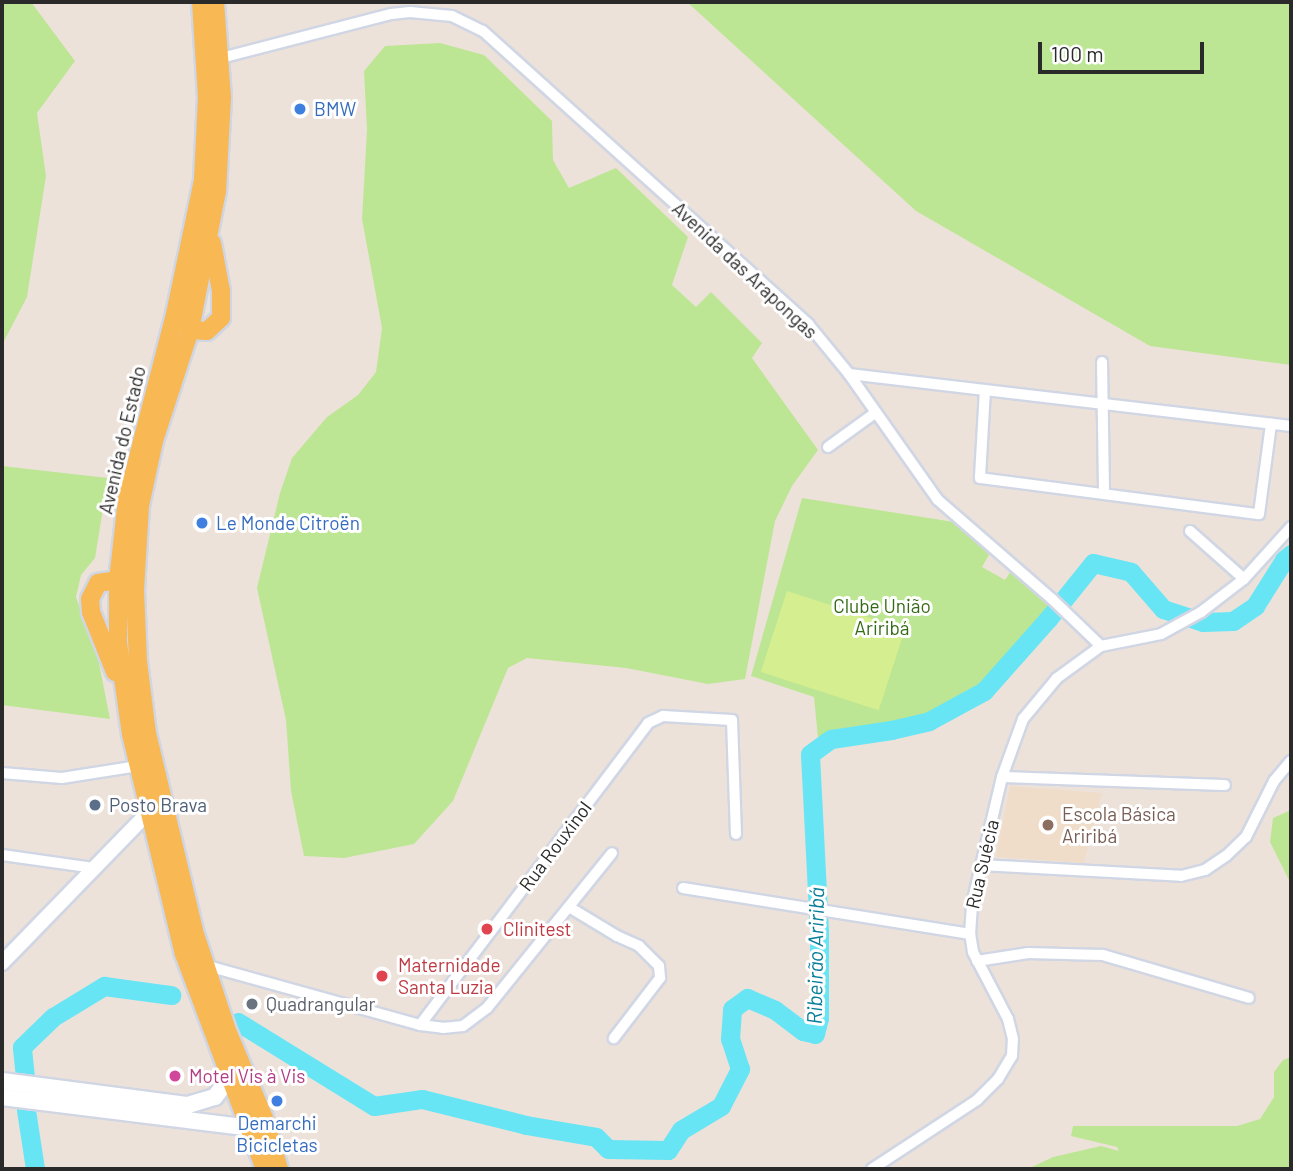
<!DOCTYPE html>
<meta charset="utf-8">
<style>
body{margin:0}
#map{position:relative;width:1293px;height:1171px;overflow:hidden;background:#ede2da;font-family:Barlow,sans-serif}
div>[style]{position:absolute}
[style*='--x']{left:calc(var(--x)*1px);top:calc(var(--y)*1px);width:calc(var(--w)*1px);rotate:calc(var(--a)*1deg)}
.education>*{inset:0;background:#efddc9}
.green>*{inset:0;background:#bde694}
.pitch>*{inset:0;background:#d5ee8f;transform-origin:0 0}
.river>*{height:19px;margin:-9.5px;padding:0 9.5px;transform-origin:9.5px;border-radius:9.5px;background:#67e5f5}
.roads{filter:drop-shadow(2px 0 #d0d6e3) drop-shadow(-2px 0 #d0d6e3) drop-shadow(0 2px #d0d6e3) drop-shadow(0 -2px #d0d6e3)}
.minor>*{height:10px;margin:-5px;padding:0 5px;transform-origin:5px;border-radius:5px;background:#fff}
.tertiary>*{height:14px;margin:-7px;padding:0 7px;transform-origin:7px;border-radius:7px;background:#fff}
.secondary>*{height:16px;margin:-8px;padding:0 8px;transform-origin:8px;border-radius:8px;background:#fff}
.primary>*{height:18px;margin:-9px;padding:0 9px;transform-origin:9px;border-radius:9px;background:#f8b854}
.dots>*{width:19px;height:19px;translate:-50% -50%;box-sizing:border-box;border:4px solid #fff;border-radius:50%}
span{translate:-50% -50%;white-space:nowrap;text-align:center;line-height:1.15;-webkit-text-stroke:6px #fff;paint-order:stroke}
.shop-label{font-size:19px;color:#366cbe}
.left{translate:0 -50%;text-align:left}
.street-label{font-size:19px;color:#2a2a2a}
.park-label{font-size:19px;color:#346a16}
.service-label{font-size:19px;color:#4e5e75}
.education-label{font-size:19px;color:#785e54}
.health-label{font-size:19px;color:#be3a42}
.worship-label{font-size:19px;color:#5b616d}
.hotel-label{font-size:19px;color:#b23c85}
.water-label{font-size:21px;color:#077e9a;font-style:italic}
.frame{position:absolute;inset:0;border:4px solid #2a2a2a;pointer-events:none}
.scale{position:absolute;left:1038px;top:42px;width:166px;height:32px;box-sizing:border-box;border:4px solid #2a2a2a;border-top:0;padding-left:9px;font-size:21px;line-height:24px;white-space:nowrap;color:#2a2a2a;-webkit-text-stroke:5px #fff;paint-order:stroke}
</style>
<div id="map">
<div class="education">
<div style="clip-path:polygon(1010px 786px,1102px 793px,1084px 863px,996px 857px)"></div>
</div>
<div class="green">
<div style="clip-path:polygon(2px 2px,31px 2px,75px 61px,37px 113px,46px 176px,27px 297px,2px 345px)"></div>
<div style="clip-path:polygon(687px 2px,1291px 2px,1291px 365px,1150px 346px,916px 211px)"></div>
<div style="clip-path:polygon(440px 43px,484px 55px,552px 121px,553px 160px,569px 188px,616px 168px,688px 237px,672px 285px,696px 307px,711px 292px,762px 343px,752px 358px,818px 450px,792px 486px,775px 521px,745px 679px,708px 684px,626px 668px,527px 658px,508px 668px,453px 801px,414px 844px,344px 858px,304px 856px,291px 791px,286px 720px,257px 588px,280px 493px,292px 458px,327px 417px,358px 395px,376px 372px,382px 328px,362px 219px,367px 130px,364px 71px,385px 46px)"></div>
<div style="clip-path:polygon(2px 466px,108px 478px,95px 558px,81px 575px,76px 597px,98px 658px,110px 719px,2px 705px)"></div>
<div style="clip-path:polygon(802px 498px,954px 522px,990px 553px,982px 567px,1005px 580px,1011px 571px,1052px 606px,980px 686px,928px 716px,890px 727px,818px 738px,814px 697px,751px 676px)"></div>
<div style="clip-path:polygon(1291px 810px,1291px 884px,1270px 842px,1273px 818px)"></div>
<div style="clip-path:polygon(1291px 1057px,1291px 1169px,1028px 1169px,1053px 1157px,1101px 1146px,1119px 1151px,1117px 1147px,1071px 1136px,1073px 1126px,1237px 1126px,1260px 1119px,1274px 1097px,1274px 1072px,1283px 1060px)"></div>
</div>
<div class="pitch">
<div style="left:787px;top:591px;width:124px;height:85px;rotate:18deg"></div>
</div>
<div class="river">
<div style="--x:238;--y:1022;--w:160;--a:31.7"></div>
<div style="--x:374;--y:1106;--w:49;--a:-8.3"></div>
<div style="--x:422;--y:1099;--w:107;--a:14"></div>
<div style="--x:526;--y:1125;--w:71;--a:9.7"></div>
<div style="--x:596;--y:1137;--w:17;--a:45"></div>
<div style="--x:608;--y:1149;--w:60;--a:1"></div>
<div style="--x:668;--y:1150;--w:24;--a:-57"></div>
<div style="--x:681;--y:1130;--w:47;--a:-31"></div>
<div style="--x:721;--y:1106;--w:42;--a:-62.8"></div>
<div style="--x:740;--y:1069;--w:32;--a:-108"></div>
<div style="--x:730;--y:1039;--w:30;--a:-86"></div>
<div style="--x:732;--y:1009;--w:19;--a:-36"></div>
<div style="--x:747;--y:998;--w:30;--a:23"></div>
<div style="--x:775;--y:1010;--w:35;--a:37"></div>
<div style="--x:803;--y:1031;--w:12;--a:14"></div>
<div style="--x:815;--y:1034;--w:16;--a:-76"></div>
<div style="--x:819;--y:1018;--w:86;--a:-90"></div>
<div style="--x:819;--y:932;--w:178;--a:-92.9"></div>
<div style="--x:810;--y:754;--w:26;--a:-36"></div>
<div style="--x:831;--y:739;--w:61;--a:-8.5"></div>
<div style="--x:891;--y:730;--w:39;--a:-13"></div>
<div style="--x:929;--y:721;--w:63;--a:-28.6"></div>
<div style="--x:984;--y:691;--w:96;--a:-48.4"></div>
<div style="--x:1048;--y:619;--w:72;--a:-51.2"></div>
<div style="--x:1093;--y:563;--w:39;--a:13"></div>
<div style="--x:1131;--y:572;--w:49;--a:49.1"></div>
<div style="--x:1163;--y:609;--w:42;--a:18"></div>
<div style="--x:1203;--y:622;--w:30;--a:-2"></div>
<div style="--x:1233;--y:621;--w:27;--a:-34"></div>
<div style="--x:1255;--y:606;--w:54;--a:-57.8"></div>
<div style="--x:1284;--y:560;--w:9;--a:-41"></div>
<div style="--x:25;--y:1077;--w:30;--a:-96"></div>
<div style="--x:22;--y:1047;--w:43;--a:-44.1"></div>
<div style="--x:53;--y:1017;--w:60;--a:-31.3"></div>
<div style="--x:104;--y:986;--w:68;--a:7.7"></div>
<div style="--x:26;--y:1110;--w:60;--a:81.3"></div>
</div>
<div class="roads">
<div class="minor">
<div style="--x:221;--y:58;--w:176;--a:-14.5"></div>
<div style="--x:391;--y:14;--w:19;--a:-6"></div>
<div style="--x:410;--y:12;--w:42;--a:5.4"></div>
<div style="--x:452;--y:16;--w:34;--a:26"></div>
<div style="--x:483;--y:31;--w:438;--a:42"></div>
<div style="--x:808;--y:324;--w:65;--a:50.6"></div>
<div style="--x:849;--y:374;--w:154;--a:54.8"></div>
<div style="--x:938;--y:500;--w:151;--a:41"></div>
<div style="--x:1052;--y:599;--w:68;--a:43.8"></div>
<div style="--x:1101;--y:646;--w:61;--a:-11.3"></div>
<div style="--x:1161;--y:634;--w:46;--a:-28.8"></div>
<div style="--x:1201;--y:612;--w:54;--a:-37.5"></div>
<div style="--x:1244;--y:579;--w:70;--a:-47.9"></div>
<div style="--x:1102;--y:362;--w:132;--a:89.1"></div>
<div style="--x:849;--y:374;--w:445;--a:6.7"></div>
<div style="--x:985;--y:390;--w:88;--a:93.3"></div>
<div style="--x:980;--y:478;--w:281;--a:7.4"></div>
<div style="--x:1259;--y:514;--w:91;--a:-82.4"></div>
<div style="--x:828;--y:447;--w:58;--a:-35.9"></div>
<div style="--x:1190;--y:531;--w:72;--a:41.6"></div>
<div style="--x:2;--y:773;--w:60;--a:4.8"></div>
<div style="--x:62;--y:778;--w:77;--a:-9"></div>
<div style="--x:1002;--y:777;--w:223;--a:2.1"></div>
<div style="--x:2;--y:855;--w:94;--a:8"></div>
<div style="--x:981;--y:865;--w:200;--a:3.1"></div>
<div style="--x:1181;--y:876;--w:25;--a:-14"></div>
<div style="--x:1205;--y:870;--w:25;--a:-34"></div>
<div style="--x:1226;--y:856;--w:28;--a:-44"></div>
<div style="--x:1246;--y:837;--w:63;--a:-63.4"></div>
<div style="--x:1274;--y:781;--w:26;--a:-50"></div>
<div style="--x:683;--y:888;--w:291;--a:9.1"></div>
<div style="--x:569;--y:907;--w:56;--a:31.1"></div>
<div style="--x:617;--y:936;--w:24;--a:24"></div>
<div style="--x:639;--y:946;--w:28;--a:45"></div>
<div style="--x:659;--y:966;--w:12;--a:85"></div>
<div style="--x:660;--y:978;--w:76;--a:127.5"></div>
<div style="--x:977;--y:961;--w:52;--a:-8.9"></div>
<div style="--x:1028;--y:953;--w:75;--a:1.5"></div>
<div style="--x:1103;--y:955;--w:152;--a:16.4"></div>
<div style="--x:204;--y:965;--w:224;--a:15.5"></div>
<div style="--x:420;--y:1025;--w:378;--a:-52.9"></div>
<div style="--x:648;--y:723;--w:17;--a:-25"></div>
<div style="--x:663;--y:716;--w:69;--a:3.3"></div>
<div style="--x:732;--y:720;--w:114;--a:88"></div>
<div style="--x:420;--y:1025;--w:23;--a:7"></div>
<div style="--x:443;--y:1028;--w:20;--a:-6"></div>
<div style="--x:463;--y:1026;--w:30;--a:-37"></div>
<div style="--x:487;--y:1008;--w:199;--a:-51.1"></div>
<div style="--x:872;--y:1169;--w:126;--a:-33.3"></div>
<div style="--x:977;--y:1100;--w:30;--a:-45"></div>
<div style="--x:998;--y:1079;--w:27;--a:-59"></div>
<div style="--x:1012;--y:1056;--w:17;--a:-87"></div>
<div style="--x:1013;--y:1039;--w:21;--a:-104"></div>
<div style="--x:1008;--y:1019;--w:76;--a:-117.6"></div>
<div style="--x:973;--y:952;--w:18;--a:-99"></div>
<div style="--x:970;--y:934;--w:30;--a:-86"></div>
<div style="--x:972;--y:904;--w:130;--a:-76.7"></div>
<div style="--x:1002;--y:777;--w:62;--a:-70.1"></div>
<div style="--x:1023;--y:719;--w:53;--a:-50.3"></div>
<div style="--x:1057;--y:678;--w:54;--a:-36"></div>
</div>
<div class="tertiary">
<div style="--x:2;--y:963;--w:211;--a:-45.8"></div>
</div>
<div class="secondary">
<div style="--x:2;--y:1081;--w:188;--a:7.4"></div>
<div style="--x:188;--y:1105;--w:28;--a:-17"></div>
<div style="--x:215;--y:1097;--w:26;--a:-54"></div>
<div style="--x:2;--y:1097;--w:252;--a:7.1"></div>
</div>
<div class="primary">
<div style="--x:201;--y:2;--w:95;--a:86.4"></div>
<div style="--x:207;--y:97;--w:83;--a:92.8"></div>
<div style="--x:203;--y:180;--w:137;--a:101.8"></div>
<div style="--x:175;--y:314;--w:192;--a:104.5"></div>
<div style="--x:127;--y:500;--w:81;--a:96.4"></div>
<div style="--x:118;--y:580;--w:63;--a:90"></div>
<div style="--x:118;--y:643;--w:92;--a:81.9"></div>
<div style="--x:131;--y:734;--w:226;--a:76.5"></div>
<div style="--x:184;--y:954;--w:230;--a:69.4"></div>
<div style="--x:215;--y:2;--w:95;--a:85.8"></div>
<div style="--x:222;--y:97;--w:94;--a:93"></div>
<div style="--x:217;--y:191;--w:142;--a:101"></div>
<div style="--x:190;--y:330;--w:117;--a:108"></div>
<div style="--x:154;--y:441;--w:66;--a:102.2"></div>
<div style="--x:140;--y:506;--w:84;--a:93.4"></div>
<div style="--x:135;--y:590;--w:71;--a:87.6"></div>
<div style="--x:138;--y:661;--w:73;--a:82.9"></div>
<div style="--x:147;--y:733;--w:204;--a:76.6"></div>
<div style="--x:194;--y:931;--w:108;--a:71.6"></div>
<div style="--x:228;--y:1033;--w:92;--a:67"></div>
<div style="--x:264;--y:1118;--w:53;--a:73.6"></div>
<div style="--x:183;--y:323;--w:10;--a:45"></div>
<div style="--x:190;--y:330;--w:17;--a:3"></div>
<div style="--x:207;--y:331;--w:19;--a:-43"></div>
<div style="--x:221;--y:318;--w:27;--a:-90"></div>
<div style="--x:221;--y:291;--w:49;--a:-100.6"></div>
<div style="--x:115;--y:672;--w:65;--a:-111.8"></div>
<div style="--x:91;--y:612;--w:13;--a:-94"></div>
<div style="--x:90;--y:599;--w:18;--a:-63"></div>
<div style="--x:98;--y:583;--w:20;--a:-9"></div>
<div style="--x:118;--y:580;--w:9;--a:32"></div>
</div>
</div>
<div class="dots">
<div style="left:300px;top:109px;background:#3f7fe0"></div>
<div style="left:202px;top:523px;background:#3f7fe0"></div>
<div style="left:95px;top:805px;background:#5c6f8a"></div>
<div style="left:1048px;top:825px;background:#8d6e63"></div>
<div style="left:487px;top:929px;background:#e0444e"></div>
<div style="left:382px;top:976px;background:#e0444e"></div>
<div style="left:252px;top:1004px;background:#6b7280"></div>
<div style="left:175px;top:1076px;background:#d1479c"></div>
<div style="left:277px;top:1101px;background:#3f7fe0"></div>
</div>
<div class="shop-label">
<span class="left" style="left:314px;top:109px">BMW</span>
<span class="left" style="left:216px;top:523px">Le Monde Citroën</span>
<span style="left:277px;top:1134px">Demarchi<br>Bicicletas</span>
</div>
<div class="street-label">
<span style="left:745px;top:270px;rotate:43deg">Avenida das Arapongas</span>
<span style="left:122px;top:440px;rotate:-77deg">Avenida do Estado</span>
<span style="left:555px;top:846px;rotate:-53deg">Rua Rouxinol</span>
<span style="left:982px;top:864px;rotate:-77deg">Rua Suécia</span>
</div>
<div class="park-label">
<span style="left:882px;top:617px">Clube União<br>Ariribá</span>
</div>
<div class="service-label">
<span class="left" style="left:109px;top:805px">Posto Brava</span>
</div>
<div class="education-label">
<span class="left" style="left:1062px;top:825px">Escola Básica<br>Ariribá</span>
</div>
<div class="health-label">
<span class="left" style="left:503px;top:929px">Clinitest</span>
<span class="left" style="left:398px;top:976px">Maternidade<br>Santa Luzia</span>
</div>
<div class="worship-label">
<span class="left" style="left:266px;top:1004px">Quadrangular</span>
</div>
<div class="hotel-label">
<span class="left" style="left:189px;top:1076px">Motel Vis à Vis</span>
</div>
<div class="water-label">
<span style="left:815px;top:956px;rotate:-89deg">Ribeirão Ariribá</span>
</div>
<div class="frame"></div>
<div class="scale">100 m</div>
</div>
